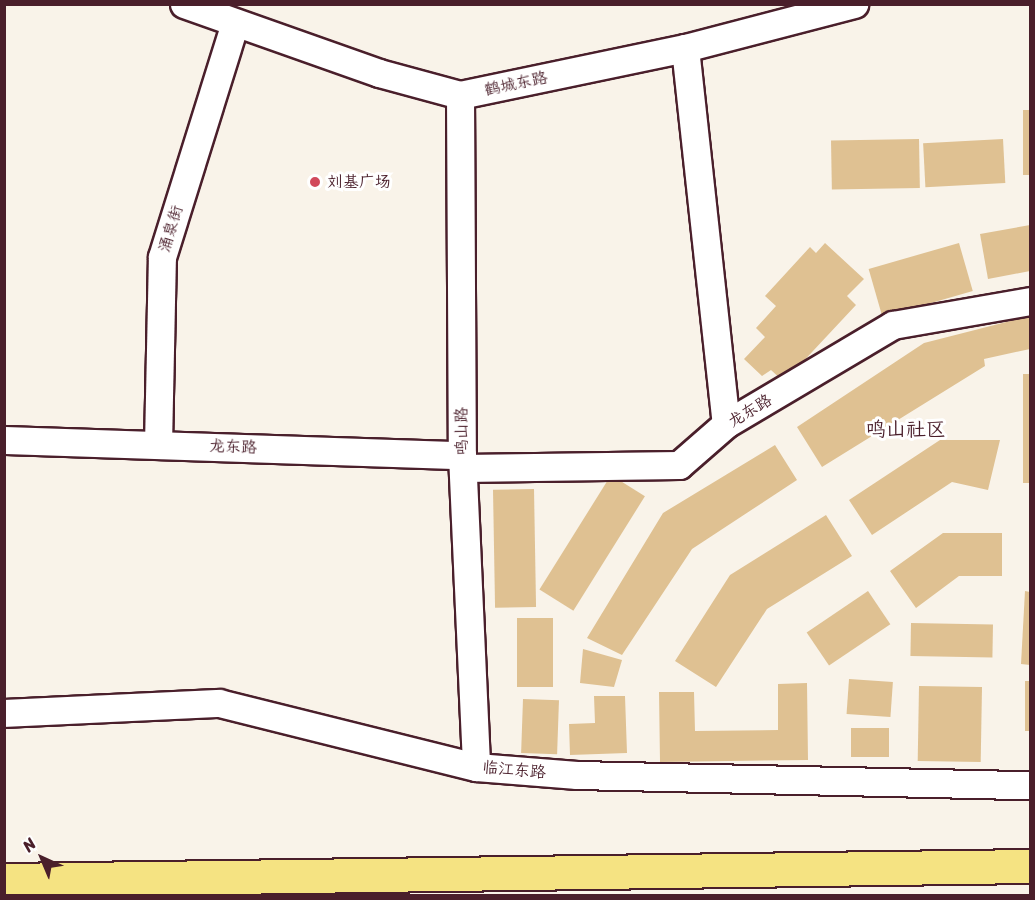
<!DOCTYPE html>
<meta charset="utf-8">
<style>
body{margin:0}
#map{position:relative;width:1035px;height:900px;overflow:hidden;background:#f9f3e9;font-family:Sriracha,"LXGW WenKai TC",sans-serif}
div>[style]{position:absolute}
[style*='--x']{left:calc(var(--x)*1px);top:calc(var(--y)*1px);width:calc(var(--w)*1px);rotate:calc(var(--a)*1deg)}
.building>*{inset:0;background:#dfc192;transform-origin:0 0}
.roads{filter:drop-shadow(2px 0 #4a1f2b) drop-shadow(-2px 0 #4a1f2b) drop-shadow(0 2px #4a1f2b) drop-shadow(0 -2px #4a1f2b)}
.minor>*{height:27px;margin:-13.5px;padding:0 13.5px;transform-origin:13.5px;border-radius:13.5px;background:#fff}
.major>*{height:33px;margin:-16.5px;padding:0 16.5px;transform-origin:16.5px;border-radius:16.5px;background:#f5e382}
.dots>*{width:16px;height:16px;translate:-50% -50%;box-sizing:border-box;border:3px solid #fff;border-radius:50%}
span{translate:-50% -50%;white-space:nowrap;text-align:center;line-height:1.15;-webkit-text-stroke:6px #fff;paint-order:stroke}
.street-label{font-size:16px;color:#4a1f2b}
.poi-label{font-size:16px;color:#4a1f2b}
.left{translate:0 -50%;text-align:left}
.quarter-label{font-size:20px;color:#4a1f2b}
.frame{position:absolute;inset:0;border:6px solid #4a1f2b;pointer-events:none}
.north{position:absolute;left:12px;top:828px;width:60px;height:60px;-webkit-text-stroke:4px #fff;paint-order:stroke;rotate:316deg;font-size:16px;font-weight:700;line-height:24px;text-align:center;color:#4a1f2b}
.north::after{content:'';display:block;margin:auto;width:21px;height:27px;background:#4a1f2b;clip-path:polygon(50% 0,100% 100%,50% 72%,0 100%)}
</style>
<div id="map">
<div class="building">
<div style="left:1023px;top:110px;width:7px;height:65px"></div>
<div style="left:919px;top:139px;width:49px;height:88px;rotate:89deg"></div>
<div style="left:1003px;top:139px;width:44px;height:80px;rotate:87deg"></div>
<div style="clip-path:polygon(1030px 225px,1030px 271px,988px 279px,980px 234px)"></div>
<div style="clip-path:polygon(825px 243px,864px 279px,847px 296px,856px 305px,784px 382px,771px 370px,762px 376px,744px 359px,765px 337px,756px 328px,776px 306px,765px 296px,810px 247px,816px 253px)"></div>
<div style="left:959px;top:243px;width:50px;height:94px;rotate:74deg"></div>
<div style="clip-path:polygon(1030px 316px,1030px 349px,984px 359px,985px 366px,822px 467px,797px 427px,924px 343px)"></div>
<div style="left:1023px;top:374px;width:7px;height:109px"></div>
<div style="clip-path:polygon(940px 440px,1000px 440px,988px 490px,952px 482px,872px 535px,849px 500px)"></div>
<div style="clip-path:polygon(775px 445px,797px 480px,692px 549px,622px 655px,587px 638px,663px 513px)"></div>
<div style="left:611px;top:475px;width:40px;height:135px;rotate:32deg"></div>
<div style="left:534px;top:489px;width:118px;height:41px;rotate:89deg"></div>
<div style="clip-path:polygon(826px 515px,852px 556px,767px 609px,716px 687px,675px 661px,730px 575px)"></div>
<div style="clip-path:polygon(943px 533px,1002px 533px,1002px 576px,959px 576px,916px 608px,890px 571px)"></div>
<div style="left:868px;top:591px;width:40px;height:74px;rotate:56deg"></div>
<div style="clip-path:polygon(1025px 591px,1030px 592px,1030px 665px,1021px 664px)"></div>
<div style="left:517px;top:618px;width:36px;height:69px"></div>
<div style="left:911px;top:623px;width:82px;height:33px;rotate:1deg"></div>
<div style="clip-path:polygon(583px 649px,622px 660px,614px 687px,580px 683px)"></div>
<div style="left:849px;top:679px;width:44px;height:35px;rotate:4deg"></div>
<div style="left:1025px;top:681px;width:5px;height:50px"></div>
<div style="clip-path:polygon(807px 683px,808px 760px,660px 762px,659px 692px,694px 692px,695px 731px,778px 730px,778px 684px)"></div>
<div style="left:982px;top:687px;width:75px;height:63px;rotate:91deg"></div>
<div style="clip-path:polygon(594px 696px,625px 696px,627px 753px,570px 755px,569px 724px,595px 723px)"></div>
<div style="left:523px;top:699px;width:36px;height:54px;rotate:2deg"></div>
<div style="left:851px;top:728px;width:38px;height:29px"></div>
</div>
<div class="roads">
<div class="minor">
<div style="--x:184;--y:4;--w:207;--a:19.5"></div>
<div style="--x:379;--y:73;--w:84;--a:15.2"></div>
<div style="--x:460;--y:95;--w:230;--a:-11.8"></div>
<div style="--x:685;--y:48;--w:175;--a:-14.6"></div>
<div style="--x:685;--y:48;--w:378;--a:83.8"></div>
<div style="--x:460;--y:95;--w:360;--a:89.7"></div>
<div style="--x:462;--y:455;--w:312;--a:87.4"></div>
<div style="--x:4;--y:440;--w:458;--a:1.9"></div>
<div style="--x:158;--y:445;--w:188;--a:-88.8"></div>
<div style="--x:162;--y:257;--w:245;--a:-72.7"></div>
<div style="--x:463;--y:468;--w:216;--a:-0.8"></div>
<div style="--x:679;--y:465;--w:62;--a:-41.1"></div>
<div style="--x:726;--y:424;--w:194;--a:-30.7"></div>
<div style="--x:893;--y:325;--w:139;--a:-9.9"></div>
<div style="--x:4;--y:713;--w:215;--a:-2.7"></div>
<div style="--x:219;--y:703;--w:265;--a:14"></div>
<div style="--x:476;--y:767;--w:101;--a:4.5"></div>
<div style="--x:577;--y:775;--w:453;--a:1.3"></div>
</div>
<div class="major">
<div style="--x:4;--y:880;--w:1026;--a:-0.78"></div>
</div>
</div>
<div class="dots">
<div style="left:315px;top:182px;background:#d1495b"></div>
</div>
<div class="street-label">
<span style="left:516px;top:84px;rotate:-12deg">鹤城东路</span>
<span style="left:171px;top:229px;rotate:-73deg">涌泉街</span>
<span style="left:750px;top:411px;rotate:-31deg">龙东路</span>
<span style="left:462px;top:431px;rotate:-91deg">鸣山路</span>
<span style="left:233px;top:447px;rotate:2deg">龙东路</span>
<span style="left:514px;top:770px;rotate:5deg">临江东路</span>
</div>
<div class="poi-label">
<span class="left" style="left:327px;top:182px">刘基广场</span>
</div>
<div class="quarter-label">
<span style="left:906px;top:429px">鸣山社区</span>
</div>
<div class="frame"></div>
<div class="north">N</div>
</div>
